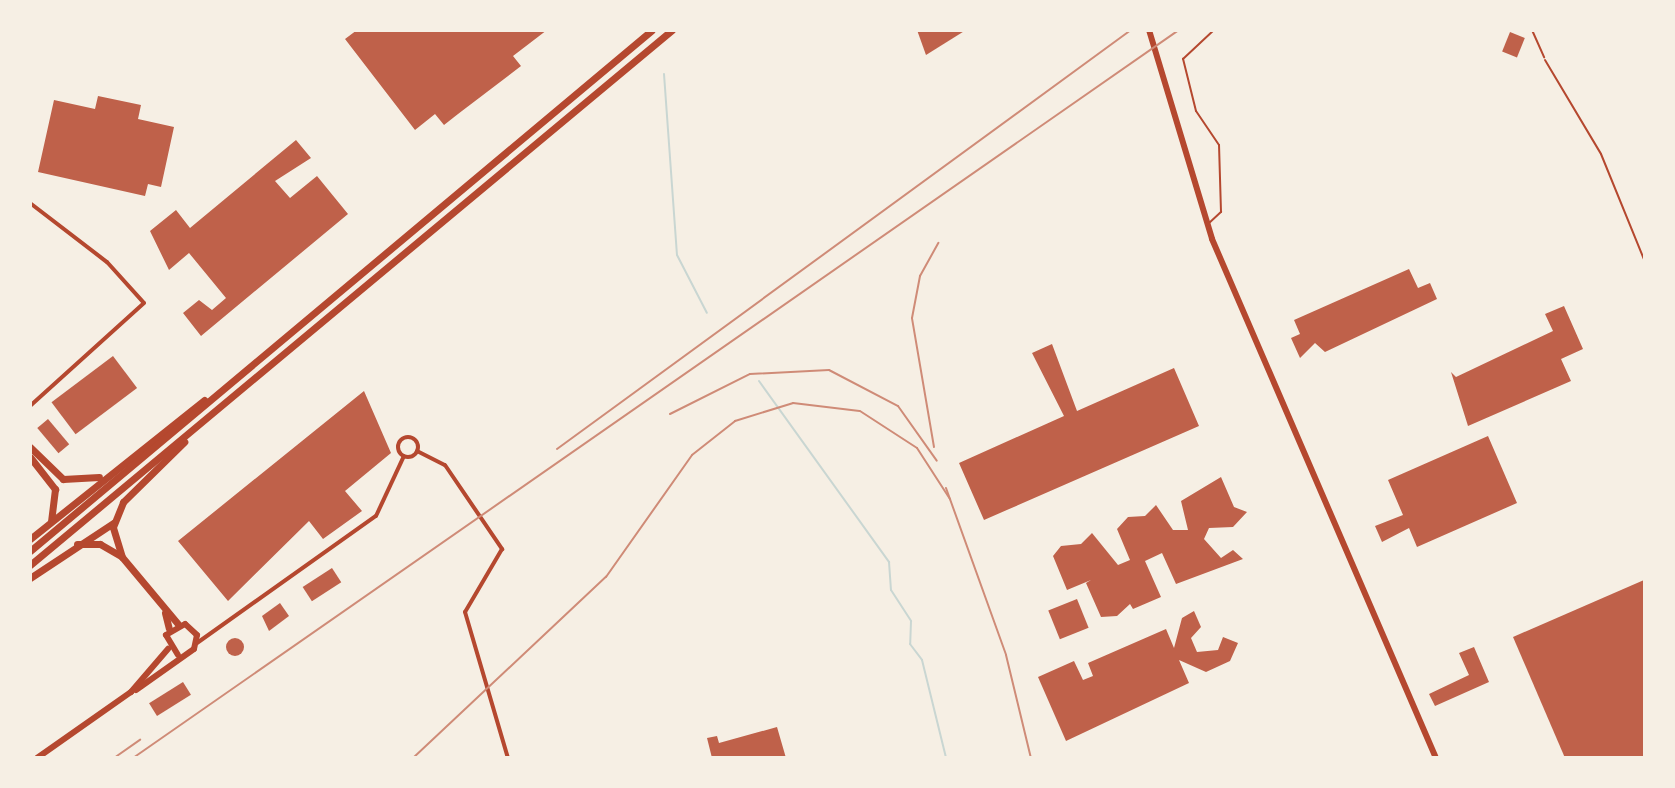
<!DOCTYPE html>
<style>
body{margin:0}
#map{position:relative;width:1675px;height:788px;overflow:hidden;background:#f6efe4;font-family:"Work Sans",sans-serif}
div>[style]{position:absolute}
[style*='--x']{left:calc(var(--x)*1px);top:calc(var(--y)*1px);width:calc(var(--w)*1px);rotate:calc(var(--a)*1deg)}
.stream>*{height:2px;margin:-1px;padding:0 1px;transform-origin:1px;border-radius:1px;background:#c9d6d2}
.building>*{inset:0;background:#bf614a;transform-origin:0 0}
.round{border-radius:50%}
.path>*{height:2px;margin:-1px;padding:0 1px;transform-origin:1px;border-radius:1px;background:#b5482f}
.service>*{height:2px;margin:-1px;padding:0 1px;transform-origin:1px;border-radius:1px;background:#b5482f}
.minor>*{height:4px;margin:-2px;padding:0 2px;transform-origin:2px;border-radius:2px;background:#b5482f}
.minor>.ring{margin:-2px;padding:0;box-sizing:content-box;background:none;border:4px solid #b5482f;border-radius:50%}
.tertiary>*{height:6px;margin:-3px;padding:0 3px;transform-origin:3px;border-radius:3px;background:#b5482f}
.secondary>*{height:6px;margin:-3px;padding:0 3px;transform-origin:3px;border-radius:3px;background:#b5482f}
.trunk>*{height:7px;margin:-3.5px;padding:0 3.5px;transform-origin:3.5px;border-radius:3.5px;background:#b5482f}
.rail>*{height:2px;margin:-1px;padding:0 1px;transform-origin:1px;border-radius:1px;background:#cf8b77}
span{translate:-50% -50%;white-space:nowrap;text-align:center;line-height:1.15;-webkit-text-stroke:6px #f6efe4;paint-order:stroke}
.frame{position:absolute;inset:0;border:32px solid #f6efe4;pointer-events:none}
</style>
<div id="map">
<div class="stream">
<div style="--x:664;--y:74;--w:181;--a:85.9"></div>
<div style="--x:677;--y:255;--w:65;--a:62.7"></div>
<div style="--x:759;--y:381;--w:223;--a:54.3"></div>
<div style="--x:889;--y:562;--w:28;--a:86"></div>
<div style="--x:891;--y:590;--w:37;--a:57"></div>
<div style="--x:911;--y:621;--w:23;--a:92"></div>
<div style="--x:910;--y:644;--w:20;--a:53"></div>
<div style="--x:922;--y:660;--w:101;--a:76.2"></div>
</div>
<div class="building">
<div style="clip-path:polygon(357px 30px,547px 30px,513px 56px,521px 66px,458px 114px,444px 125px,435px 114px,415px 130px,345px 39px)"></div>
<div style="clip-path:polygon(917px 30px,966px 30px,926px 55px)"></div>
<div style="left:1510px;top:32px;width:16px;height:21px;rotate:22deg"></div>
<div style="clip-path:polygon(98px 96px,141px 105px,138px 119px,174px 127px,161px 187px,148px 184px,145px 196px,38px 172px,54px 100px,95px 109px)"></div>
<div style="clip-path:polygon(296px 140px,311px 158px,275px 181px,290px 198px,317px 176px,348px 214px,201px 336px,183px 313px,199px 300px,212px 310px,226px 298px,189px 253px,169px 270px,150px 231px,176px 210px,190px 228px)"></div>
<div style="clip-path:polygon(1409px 269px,1418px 288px,1430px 283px,1437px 299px,1325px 352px,1315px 343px,1300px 358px,1291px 338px,1300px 334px,1294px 320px)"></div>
<div style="clip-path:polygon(1564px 306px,1583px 349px,1561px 359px,1571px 381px,1468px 426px,1451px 372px,1456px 377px,1553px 331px,1545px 314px)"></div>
<div style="clip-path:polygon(1052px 344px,1077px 411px,1174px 368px,1199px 426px,984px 520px,959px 463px,1064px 416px,1032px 353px)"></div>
<div style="left:113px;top:356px;width:40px;height:77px;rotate:53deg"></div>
<div style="clip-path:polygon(364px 391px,391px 453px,345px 491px,362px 511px,323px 539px,309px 521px,228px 601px,178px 541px)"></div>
<div style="left:48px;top:419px;width:33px;height:14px;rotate:50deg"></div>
<div style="clip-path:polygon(1488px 436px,1517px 503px,1417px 547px,1409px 528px,1382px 542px,1375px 526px,1403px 515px,1388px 480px)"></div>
<div style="clip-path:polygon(1221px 477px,1234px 507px,1247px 512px,1233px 527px,1209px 528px,1204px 539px,1221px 558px,1233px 550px,1243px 559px,1176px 584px,1162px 553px,1145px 561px,1161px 597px,1133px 609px,1130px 604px,1117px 616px,1101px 617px,1086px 583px,1091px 580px,1067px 590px,1053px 556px,1061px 546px,1081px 544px,1092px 533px,1118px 565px,1130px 560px,1117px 529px,1128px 517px,1145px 516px,1156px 505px,1173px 530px,1188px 530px,1181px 501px)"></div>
<div style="left:332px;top:568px;width:17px;height:35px;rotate:57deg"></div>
<div style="clip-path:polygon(1644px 580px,1645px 758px,1565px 758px,1513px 637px)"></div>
<div style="left:1077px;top:599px;width:31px;height:31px;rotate:68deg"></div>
<div style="clip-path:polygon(280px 603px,289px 616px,269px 631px,262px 616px)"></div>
<div style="clip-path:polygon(1194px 611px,1201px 627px,1191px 638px,1197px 652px,1218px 650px,1223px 637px,1238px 643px,1230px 661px,1206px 672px,1179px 660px,1189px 683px,1066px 741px,1038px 677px,1074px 661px,1083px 680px,1093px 676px,1088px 663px,1166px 629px,1174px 648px,1182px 618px)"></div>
<div class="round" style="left:226px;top:638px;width:18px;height:18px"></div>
<div style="clip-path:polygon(1474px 647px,1489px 682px,1435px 706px,1429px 694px,1469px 675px,1459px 653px)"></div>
<div style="left:183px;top:682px;width:15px;height:40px;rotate:58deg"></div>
<div style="clip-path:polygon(777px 727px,786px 758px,712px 758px,707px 738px,717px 736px,719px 743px)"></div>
</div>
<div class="path">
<div style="--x:1545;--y:60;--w:109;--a:59.2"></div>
<div style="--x:1601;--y:154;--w:117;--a:67.8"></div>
</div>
<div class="service">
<div style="--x:1532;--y:30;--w:30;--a:66"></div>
<div style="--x:1208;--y:224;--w:18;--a:-43"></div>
<div style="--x:1221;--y:212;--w:67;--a:-91.7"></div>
<div style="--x:1219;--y:145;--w:41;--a:-124.1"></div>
<div style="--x:1196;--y:111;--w:54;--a:-104"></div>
<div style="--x:1183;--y:59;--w:42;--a:-43.1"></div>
</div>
<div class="minor">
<div style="--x:30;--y:203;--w:97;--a:37.5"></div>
<div style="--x:107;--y:262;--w:55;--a:47.9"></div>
<div style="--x:144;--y:303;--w:154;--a:137.9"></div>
<div class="ring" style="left:398px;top:437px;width:16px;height:16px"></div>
<div style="--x:417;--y:451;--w:31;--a:27"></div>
<div style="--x:445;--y:465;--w:102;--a:55.8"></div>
<div style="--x:502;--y:549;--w:73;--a:120.4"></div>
<div style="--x:465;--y:612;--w:152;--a:73.6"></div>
<div style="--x:197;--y:643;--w:219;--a:-35.4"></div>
<div style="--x:376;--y:516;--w:66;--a:-65"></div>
</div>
<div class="tertiary">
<div style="--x:136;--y:690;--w:71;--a:-35.3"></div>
<div style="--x:194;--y:649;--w:14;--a:-78"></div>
<div style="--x:197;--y:635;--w:16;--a:-137"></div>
<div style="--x:185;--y:624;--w:22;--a:150"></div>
<div style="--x:166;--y:635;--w:23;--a:59"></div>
<div style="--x:37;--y:758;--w:115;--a:-35.1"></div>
<div style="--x:131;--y:692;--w:57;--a:-49.3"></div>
</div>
<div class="secondary">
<div style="--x:1149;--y:30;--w:218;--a:73.2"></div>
<div style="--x:1212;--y:239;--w:565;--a:66.66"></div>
</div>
<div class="trunk">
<div style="--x:30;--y:447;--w:46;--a:44.1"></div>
<div style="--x:63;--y:479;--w:36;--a:-3"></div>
<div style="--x:30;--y:457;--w:41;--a:52"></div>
<div style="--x:55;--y:489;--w:32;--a:97"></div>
<div style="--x:30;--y:539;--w:223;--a:-38.6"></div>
<div style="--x:77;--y:544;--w:23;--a:0"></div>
<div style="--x:100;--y:544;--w:24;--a:30"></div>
<div style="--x:30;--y:551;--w:811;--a:-39.95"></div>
<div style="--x:30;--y:565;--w:836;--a:-39.81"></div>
<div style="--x:30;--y:578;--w:100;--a:-33.5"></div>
<div style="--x:165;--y:613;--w:16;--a:76"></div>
<div style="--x:178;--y:624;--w:87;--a:-129.9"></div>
<div style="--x:122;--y:557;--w:31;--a:-107"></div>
<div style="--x:113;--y:527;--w:27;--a:-68"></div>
<div style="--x:123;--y:502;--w:86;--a:-44.5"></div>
</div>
<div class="rail">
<div style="--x:670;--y:414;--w:89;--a:-26.6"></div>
<div style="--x:750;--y:374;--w:79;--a:-2.9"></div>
<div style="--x:829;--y:370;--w:78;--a:27.6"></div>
<div style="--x:898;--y:406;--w:67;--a:54.7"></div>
<div style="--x:934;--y:447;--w:131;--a:-99.7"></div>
<div style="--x:912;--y:318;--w:43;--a:-79.2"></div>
<div style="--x:920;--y:276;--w:38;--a:-61"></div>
<div style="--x:557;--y:449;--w:711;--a:-36.13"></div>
<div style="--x:946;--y:488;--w:177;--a:70.2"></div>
<div style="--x:1006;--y:655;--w:106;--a:76.4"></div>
<div style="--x:114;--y:758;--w:32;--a:-35"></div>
<div style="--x:133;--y:758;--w:1274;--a:-34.84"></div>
<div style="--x:413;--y:758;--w:265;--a:-43.2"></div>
<div style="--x:606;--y:577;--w:149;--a:-54.8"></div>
<div style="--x:692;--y:455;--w:55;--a:-38.3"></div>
<div style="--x:735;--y:421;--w:61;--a:-17.2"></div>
<div style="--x:793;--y:403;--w:67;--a:6.8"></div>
<div style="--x:860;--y:411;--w:68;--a:33"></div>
<div style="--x:917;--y:448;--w:61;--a:57.1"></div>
</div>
<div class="frame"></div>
</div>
